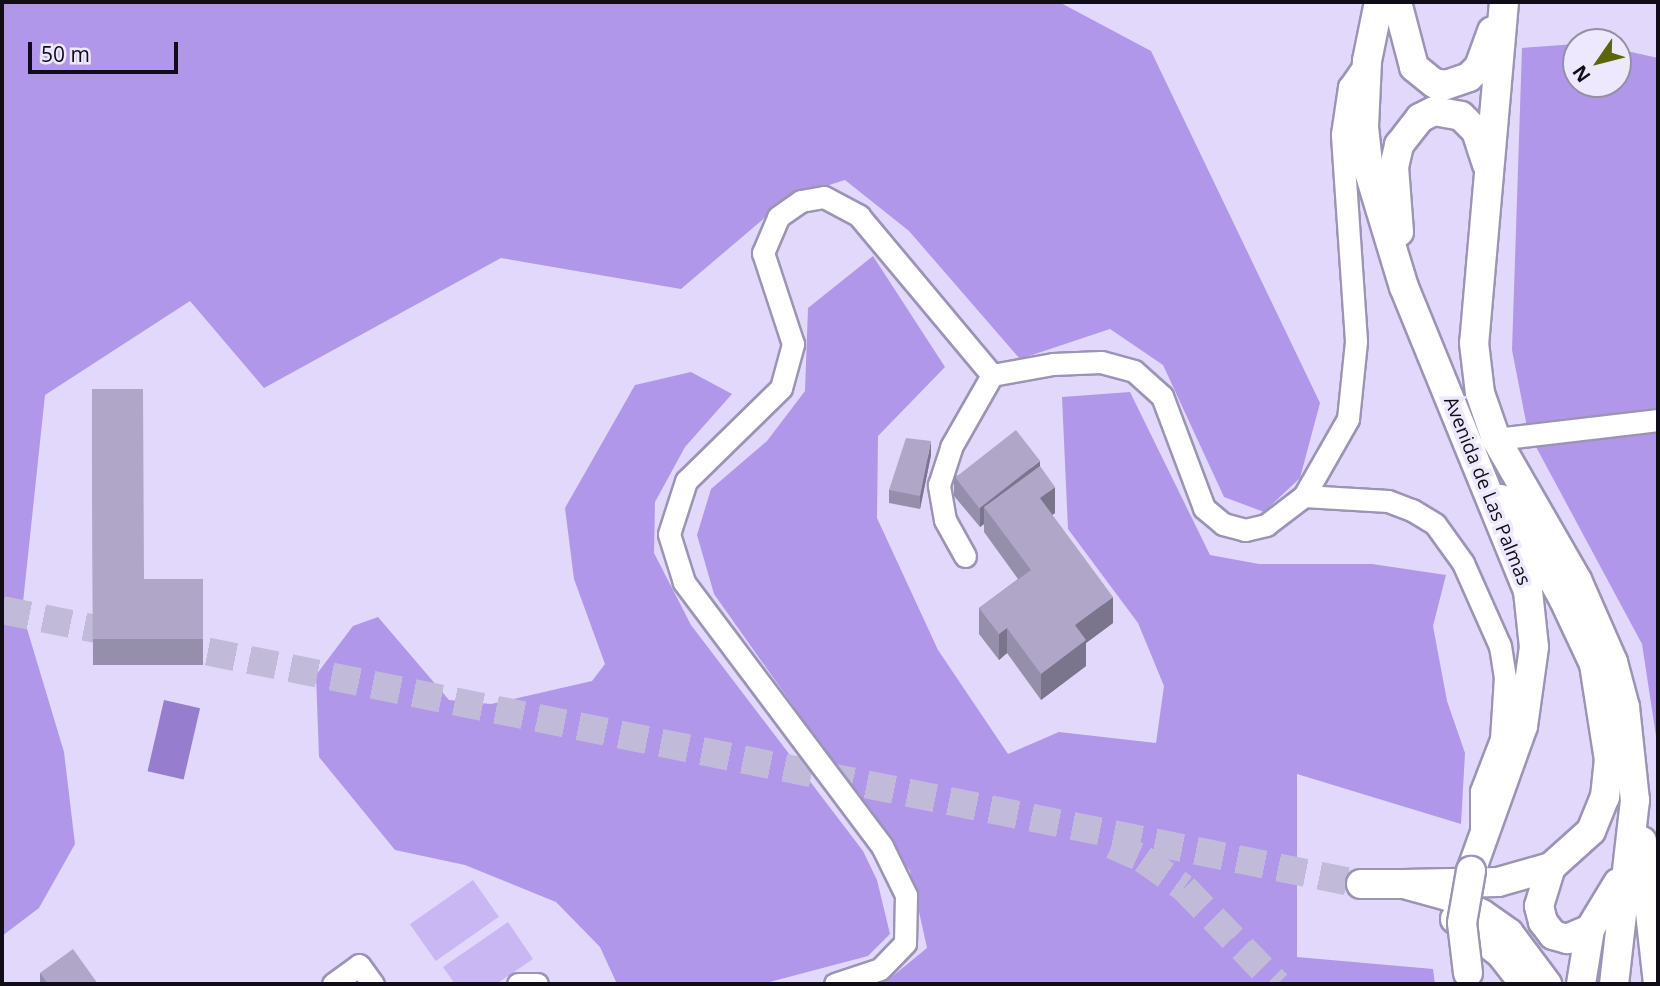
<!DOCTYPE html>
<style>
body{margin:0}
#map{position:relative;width:1660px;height:986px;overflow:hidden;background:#e1d8fb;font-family:"Open Sans",sans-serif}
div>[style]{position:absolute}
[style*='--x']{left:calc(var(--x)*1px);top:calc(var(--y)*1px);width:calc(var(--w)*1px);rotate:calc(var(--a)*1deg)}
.green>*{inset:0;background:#c8b7f3;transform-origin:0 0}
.forest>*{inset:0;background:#b097e9}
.water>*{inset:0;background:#967dce;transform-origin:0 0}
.major-tunnel>*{height:28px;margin-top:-14px;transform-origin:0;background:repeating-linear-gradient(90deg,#c2bad9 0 28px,transparent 0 42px)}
.roads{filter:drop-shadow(2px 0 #9c94b4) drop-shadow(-2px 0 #9c94b4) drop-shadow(0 2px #9c94b4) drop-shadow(0 -2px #9c94b4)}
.minor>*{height:21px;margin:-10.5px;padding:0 10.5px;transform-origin:10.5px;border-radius:10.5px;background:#fff}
.major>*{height:28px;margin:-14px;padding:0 14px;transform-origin:14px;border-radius:14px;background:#fff}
.bridges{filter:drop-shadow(2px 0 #9c94b4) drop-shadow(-2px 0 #9c94b4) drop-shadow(0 2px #9c94b4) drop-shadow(0 -2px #9c94b4)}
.major-bridge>*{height:28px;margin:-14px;padding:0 14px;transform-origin:14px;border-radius:14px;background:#fff}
.wall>*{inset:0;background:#968fac}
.shaded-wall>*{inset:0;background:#7a748c}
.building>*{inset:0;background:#afa6c8;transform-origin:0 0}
span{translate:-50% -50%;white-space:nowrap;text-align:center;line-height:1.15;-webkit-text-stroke:7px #ede8fd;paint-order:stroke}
.street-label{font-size:19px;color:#100d18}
.frame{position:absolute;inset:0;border:4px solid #100d18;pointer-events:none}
.north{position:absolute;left:1562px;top:28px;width:70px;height:70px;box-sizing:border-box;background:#ede8fd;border:2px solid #9590a1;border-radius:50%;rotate:235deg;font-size:19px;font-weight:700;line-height:28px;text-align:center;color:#100d18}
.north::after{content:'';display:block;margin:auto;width:24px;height:32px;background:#5b6609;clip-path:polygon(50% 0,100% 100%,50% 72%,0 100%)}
.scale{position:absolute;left:28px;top:42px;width:150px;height:32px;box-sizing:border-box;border:4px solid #100d18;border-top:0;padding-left:9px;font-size:21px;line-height:24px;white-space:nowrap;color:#100d18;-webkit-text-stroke:5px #ede8fd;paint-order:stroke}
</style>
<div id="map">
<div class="green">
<div style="left:473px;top:880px;width:45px;height:77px;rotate:55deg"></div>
<div style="clip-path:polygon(508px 922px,533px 959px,496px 984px,455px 984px,443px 967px)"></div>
</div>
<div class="forest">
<div style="clip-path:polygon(2px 2px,1059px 2px,1151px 51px,1320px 403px,1300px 478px,1264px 512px,1224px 497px,1163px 365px,1110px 329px,1020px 359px,909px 231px,845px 180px,788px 198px,681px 289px,501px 258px,264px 388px,190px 301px,45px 395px,22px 612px,64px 752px,75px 844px,39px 908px,2px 936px)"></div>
<div style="clip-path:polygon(1576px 44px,1576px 84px,1618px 84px,1618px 49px,1658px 58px,1658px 749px,1642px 644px,1528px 432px,1512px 350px,1522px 48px)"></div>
<div style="clip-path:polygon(873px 256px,945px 367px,878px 436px,877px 518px,938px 650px,1008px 754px,1059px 732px,1156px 743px,1164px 686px,1138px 623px,1068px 529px,1062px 397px,1130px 392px,1210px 555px,1259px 564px,1372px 564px,1446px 575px,1433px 626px,1447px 701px,1465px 753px,1461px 824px,1297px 774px,1297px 957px,1433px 969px,1435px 984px,883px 984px,927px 948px,910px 871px,714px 594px,697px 535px,711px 489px,767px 441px,805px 391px,808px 308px)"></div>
<div style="clip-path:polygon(691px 372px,732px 394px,685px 447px,655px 502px,654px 553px,691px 625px,863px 851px,877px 880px,890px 934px,868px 956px,762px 984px,617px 984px,600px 947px,556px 902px,465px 865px,395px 850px,319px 757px,316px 675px,353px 626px,378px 617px,449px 700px,491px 704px,592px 681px,605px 664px,574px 579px,565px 508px,635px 385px)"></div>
</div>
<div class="water">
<div style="left:164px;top:700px;width:37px;height:73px;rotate:13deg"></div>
</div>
<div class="major-tunnel">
<div style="--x:2;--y:610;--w:1386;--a:11.4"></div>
<div style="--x:1112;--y:845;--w:34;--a:24"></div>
<div style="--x:1143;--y:859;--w:50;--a:35.3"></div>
<div style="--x:1184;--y:888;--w:134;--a:45.9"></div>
</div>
<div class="roads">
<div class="minor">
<div style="--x:1496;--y:439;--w:163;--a:-6.7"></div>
<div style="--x:1304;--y:496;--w:84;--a:3.4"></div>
<div style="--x:1388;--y:501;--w:26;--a:21"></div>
<div style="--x:1412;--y:510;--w:27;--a:31"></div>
<div style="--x:1435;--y:524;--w:48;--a:54.3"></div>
<div style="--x:1463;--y:563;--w:91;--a:66"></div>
<div style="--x:1500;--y:646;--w:31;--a:81"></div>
<div style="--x:1505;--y:677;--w:62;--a:93.7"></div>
<div style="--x:1501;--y:739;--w:56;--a:111"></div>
<div style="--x:1481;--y:791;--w:38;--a:90"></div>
<div style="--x:965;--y:556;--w:41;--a:-119.1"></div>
<div style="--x:945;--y:520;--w:36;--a:-100"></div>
<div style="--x:939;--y:485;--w:40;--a:-72"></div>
<div style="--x:951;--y:447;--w:83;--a:-60.3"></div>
<div style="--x:333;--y:984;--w:32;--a:-36"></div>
<div style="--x:359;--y:965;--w:24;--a:54"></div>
<div style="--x:518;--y:984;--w:19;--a:0"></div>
<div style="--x:835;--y:984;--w:47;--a:-18.4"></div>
<div style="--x:880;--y:969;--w:36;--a:-46"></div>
<div style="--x:905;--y:943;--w:48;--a:-88.8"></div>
<div style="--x:906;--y:895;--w:55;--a:-116.1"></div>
<div style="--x:882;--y:846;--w:330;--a:-126.9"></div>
<div style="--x:684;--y:582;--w:50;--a:-107.4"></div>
<div style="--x:669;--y:534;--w:56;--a:-72.2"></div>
<div style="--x:686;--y:481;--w:133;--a:-44.4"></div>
<div style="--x:781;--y:388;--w:46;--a:-74.7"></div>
<div style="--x:793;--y:344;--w:96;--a:-108.2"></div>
<div style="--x:763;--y:253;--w:39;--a:-67"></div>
<div style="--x:778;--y:217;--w:28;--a:-35"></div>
<div style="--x:801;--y:201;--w:23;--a:-10"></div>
<div style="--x:824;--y:197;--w:40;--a:28"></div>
<div style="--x:859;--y:216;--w:207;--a:50.1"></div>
<div style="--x:992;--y:375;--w:62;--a:-10.2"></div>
<div style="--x:1053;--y:364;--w:48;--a:-2.4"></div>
<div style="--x:1101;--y:362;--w:34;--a:15"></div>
<div style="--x:1134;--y:371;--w:38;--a:42"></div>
<div style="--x:1162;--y:396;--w:120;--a:69.4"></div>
<div style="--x:1204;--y:508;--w:25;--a:40"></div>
<div style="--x:1223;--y:524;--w:23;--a:15"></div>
<div style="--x:1245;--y:530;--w:22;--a:-13"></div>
<div style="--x:1266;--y:525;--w:48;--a:-37.3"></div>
<div style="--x:1304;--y:496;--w:89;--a:-60.3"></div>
<div style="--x:1348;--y:419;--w:78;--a:-84.1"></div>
<div style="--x:1356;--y:341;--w:207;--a:-93.9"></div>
<div style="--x:1342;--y:134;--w:48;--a:-81.5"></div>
<div style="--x:1349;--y:87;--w:32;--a:-55"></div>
</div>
<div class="major">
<div style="--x:1379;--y:2;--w:60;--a:101.5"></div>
<div style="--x:1367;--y:61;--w:66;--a:92.6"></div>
<div style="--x:1364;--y:127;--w:45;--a:83.7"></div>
<div style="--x:1369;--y:172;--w:120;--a:73.1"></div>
<div style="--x:1404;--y:287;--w:328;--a:67.8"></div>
<div style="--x:1528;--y:591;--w:56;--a:83.9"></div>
<div style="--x:1534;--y:647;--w:80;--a:97.9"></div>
<div style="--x:1523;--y:726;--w:154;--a:109.7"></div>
<div style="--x:1397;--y:2;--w:67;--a:75.3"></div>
<div style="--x:1414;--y:67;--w:26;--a:39"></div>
<div style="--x:1434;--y:83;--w:12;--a:9"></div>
<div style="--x:1446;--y:85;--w:24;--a:-19"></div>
<div style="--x:1469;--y:77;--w:14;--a:-45"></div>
<div style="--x:1479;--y:67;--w:38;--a:-70"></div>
<div style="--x:1504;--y:2;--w:342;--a:95"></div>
<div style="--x:1474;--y:343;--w:50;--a:83.2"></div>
<div style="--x:1480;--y:393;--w:49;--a:70.8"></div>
<div style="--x:1496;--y:439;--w:163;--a:60.1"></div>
<div style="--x:1577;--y:580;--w:90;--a:66.3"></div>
<div style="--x:1613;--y:662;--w:47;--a:75.1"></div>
<div style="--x:1625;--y:707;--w:94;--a:83.9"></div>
<div style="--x:1635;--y:800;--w:185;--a:96.5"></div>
<div style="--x:1399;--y:232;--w:65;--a:-94.4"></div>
<div style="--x:1394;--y:167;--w:23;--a:-77"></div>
<div style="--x:1399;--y:145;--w:34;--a:-52"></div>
<div style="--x:1420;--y:118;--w:16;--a:-27"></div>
<div style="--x:1434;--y:111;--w:27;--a:10"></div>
<div style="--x:1461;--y:116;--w:21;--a:45"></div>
<div style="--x:1476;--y:131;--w:35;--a:72"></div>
<div style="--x:1642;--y:841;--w:144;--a:83.6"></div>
<div style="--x:1551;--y:867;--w:41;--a:107.1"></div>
<div style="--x:1539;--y:906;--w:16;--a:76"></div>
<div style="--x:1543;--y:922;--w:16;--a:52"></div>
<div style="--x:1553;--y:935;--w:15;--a:16"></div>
<div style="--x:1567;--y:939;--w:25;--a:-23"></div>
<div style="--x:1590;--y:929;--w:54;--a:-58.7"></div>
<div style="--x:1361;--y:884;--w:43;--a:0"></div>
<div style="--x:1404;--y:884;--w:46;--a:15.3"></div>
<div style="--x:1448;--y:896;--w:38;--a:28"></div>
<div style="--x:1482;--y:914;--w:33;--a:35"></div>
<div style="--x:1509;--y:933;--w:64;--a:53.3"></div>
<div style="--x:1404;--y:884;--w:94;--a:-1.2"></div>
<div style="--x:1498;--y:882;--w:55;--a:-15.8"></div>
<div style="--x:1551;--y:867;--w:54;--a:-42"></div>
<div style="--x:1591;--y:831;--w:37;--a:-68"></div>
<div style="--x:1605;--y:797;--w:37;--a:-84"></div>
<div style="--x:1609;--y:760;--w:97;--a:-98.9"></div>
<div style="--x:1594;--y:664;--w:71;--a:-115.1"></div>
<div style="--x:1564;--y:600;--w:84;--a:-119.3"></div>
<div style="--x:1523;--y:527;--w:36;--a:-129"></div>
<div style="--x:1455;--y:919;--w:56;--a:37.1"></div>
<div style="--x:1500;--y:953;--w:39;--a:52"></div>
<div style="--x:1581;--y:984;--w:56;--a:-80.7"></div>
</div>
</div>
<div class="bridges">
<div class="major-bridge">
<div style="--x:1468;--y:973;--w:50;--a:-96.8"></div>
<div style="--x:1462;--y:923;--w:53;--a:-80.2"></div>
</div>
</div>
<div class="wall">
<div style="clip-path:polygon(92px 389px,144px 579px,203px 579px,203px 665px,93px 665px)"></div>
<div style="clip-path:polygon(931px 455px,920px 509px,889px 503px,889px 490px)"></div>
<div style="clip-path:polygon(1040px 467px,1055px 513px,1052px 515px,1113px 623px,1086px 643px,1086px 666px,1041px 700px,1007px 653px,999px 660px,979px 634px,979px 608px,1018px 579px,984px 532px,984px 524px,980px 527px,954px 496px,954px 476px)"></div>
<div style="clip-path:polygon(40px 973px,98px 984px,40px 984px)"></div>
</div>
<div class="shaded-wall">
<div style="clip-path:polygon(931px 441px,931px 455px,920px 509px,920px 496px)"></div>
<div style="clip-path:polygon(1040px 461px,1040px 481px,984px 507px,984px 524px,980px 527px,980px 508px)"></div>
<div style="clip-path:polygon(1055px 487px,1055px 513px,1040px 524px,1040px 498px)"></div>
<div style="clip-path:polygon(1113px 597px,1113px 623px,1086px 643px,1086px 666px,1041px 700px,1041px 674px,1075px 625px)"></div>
<div style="clip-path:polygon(1007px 628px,1007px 653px,999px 660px,999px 634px)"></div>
</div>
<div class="building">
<div style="clip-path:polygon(92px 389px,143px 389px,144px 579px,203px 579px,203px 639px,93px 639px)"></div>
<div style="left:1016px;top:430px;width:39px;height:77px;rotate:52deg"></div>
<div style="clip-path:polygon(906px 438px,931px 441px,920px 496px,889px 490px)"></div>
<div style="clip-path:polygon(1040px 466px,1055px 487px,1040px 498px,1113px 597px,1075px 625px,1086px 640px,1041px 674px,1007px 628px,999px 634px,979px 608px,1031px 570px,984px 507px)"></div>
<div style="clip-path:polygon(73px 949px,98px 984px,48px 984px,40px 973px)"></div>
</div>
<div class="street-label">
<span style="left:1487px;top:491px;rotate:68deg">Avenida de Las Palmas</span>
</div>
<div class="frame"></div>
<div class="north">N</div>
<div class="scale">50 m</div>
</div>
